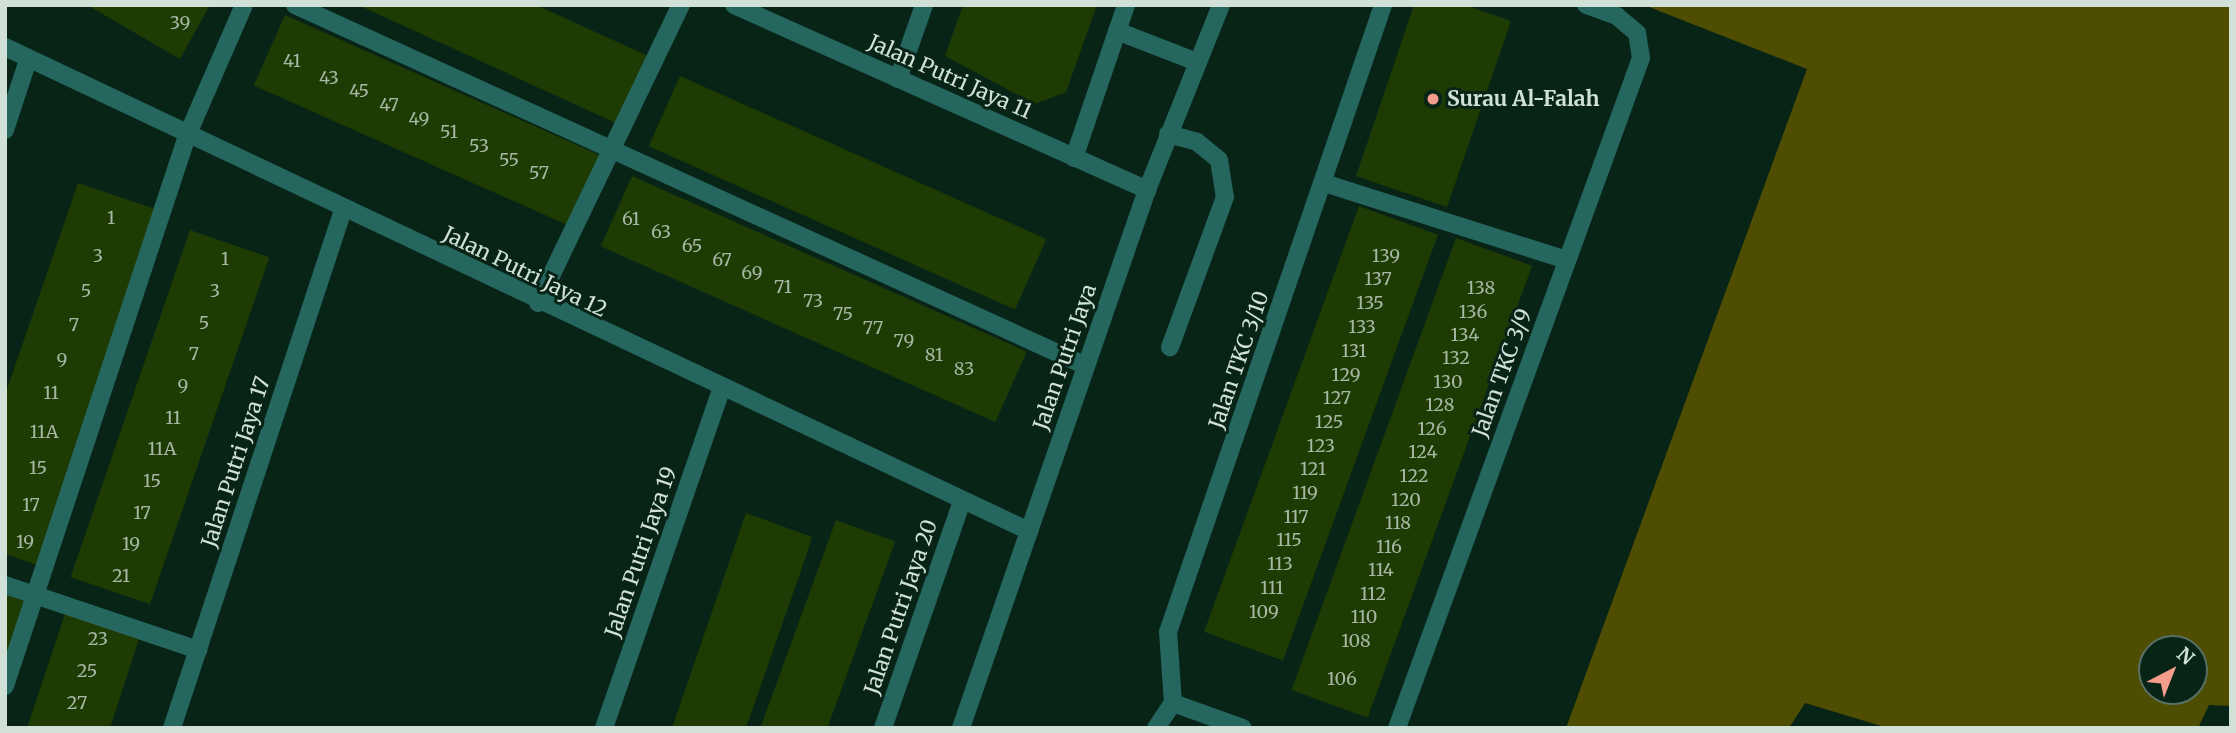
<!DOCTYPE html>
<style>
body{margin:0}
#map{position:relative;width:2236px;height:733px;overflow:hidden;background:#082417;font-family:Merriweather,serif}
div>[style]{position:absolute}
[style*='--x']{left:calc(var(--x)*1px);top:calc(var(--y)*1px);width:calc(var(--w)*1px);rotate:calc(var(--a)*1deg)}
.forest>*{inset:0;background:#4e4d01}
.building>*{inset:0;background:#1d3b03;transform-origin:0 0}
.minor>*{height:18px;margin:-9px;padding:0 9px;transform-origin:9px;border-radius:9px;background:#25665f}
.dots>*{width:19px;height:19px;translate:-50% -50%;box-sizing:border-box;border:4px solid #082417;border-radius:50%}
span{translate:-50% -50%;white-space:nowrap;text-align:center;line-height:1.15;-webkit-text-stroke:6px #082417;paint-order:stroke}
.number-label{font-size:18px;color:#a4b8a3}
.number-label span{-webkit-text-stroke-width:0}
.street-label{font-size:21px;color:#d1e1d8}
.poi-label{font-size:21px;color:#d1e1d8;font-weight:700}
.left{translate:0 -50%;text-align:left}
.frame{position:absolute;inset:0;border:7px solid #d1e1d8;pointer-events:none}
.north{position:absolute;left:2138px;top:635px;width:70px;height:70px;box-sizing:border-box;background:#082417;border:2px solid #587064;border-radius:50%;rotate:42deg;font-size:19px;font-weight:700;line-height:28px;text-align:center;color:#d1e1d8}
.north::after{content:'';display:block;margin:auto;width:24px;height:32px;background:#f49d8c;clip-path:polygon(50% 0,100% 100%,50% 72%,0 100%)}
</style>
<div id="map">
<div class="forest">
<div style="clip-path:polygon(evenodd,1644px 5px,2231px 5px,2231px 706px,2209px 705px,2198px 728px,1888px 728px,1805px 703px,1789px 728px,1566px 728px,1807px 69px,1644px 5px,2152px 649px,2194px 649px,2194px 691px,2152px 691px,2152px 649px)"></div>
</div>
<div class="building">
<div style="clip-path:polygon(87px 5px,210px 5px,180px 59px)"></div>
<div style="clip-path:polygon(358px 5px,536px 5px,648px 56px,618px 124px)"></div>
<div style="clip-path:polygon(963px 5px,1097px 5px,1066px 92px,1035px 104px,945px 56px)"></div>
<div style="clip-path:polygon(1414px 5px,1465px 5px,1511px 21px,1447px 207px,1356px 176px)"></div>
<div style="left:285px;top:15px;width:346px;height:77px;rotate:24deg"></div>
<div style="left:680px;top:76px;width:401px;height:77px;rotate:24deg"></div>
<div style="left:632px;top:176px;width:432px;height:77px;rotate:24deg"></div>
<div style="clip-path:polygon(78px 183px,158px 210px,37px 565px,5px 554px,5px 395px)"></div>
<div style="left:1359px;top:206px;width:84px;height:453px;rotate:20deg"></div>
<div style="left:190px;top:230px;width:84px;height:367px;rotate:19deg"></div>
<div style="left:1456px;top:238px;width:81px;height:481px;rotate:20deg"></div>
<div style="clip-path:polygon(746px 513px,812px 537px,805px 559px,746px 728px,672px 728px)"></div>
<div style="left:836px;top:520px;width:63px;height:220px;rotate:20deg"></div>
<div style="clip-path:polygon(5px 592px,28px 600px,5px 666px)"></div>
<div style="clip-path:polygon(66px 611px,140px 636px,110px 728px,27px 728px)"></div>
</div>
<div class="minor">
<div style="--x:295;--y:5;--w:869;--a:24.53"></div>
<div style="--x:734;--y:5;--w:453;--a:24.1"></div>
<div style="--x:1117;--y:31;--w:86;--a:21.2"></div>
<div style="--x:5;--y:47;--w:1133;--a:25.3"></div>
<div style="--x:898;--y:79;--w:78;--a:-70.6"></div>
<div style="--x:5;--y:130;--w:74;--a:-71.8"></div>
<div style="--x:1168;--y:134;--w:30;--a:15"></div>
<div style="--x:1197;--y:142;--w:28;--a:39"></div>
<div style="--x:1219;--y:160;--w:37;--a:81"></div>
<div style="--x:1225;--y:197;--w:160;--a:110.1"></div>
<div style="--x:1074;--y:158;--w:162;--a:-71.2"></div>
<div style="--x:1324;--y:183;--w:255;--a:17.6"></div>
<div style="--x:538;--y:303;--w:331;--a:-64.4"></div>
<div style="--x:5;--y:585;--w:204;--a:18.6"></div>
<div style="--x:5;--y:686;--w:579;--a:-71.69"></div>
<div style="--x:187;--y:136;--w:143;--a:-66.5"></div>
<div style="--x:1173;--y:703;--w:74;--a:19.7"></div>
<div style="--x:172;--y:728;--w:545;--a:-71.73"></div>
<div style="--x:604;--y:728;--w:358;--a:-70.9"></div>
<div style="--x:883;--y:728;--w:240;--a:-70.8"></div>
<div style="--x:961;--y:728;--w:569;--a:-70.93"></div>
<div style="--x:1147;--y:190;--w:199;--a:-68.2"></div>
<div style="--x:1156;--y:728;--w:30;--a:-56"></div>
<div style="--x:1173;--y:703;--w:71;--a:-94"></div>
<div style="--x:1168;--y:632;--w:663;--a:-71.07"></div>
<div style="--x:1397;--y:728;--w:713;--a:-69.99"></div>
<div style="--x:1641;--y:58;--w:25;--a:-99"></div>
<div style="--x:1637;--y:33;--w:26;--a:-140"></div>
<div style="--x:1617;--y:16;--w:33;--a:-160"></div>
</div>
<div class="dots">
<div style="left:1433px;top:99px;background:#f49d8c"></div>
</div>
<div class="number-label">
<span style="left:180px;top:23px">39</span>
<span style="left:292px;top:61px">41</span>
<span style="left:329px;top:78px">43</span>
<span style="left:359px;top:91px">45</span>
<span style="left:389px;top:105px">47</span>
<span style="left:419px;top:119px">49</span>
<span style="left:449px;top:132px">51</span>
<span style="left:479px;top:146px">53</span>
<span style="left:509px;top:160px">55</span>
<span style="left:539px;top:173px">57</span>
<span style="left:111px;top:218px">1</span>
<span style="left:631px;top:219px">61</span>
<span style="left:661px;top:232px">63</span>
<span style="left:692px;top:246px">65</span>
<span style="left:98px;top:256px">3</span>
<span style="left:1386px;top:256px">139</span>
<span style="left:225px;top:259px">1</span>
<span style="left:722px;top:260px">67</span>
<span style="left:752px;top:273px">69</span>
<span style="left:1378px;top:279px">137</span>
<span style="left:783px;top:287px">71</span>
<span style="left:1481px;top:288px">138</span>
<span style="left:86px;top:291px">5</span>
<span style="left:215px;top:291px">3</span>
<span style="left:813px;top:301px">73</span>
<span style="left:1370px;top:303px">135</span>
<span style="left:1473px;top:312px">136</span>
<span style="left:843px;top:314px">75</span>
<span style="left:204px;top:323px">5</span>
<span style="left:74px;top:325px">7</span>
<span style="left:1362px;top:327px">133</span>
<span style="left:873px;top:328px">77</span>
<span style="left:1465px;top:335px">134</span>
<span style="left:904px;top:341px">79</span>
<span style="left:1354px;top:351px">131</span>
<span style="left:194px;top:354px">7</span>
<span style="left:934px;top:355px">81</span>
<span style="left:1456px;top:358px">132</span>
<span style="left:62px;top:360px">9</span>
<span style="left:964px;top:369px">83</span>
<span style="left:1346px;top:375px">129</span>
<span style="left:1448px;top:382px">130</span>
<span style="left:183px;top:386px">9</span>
<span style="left:51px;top:393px">11</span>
<span style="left:1337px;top:398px">127</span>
<span style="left:1440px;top:405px">128</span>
<span style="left:173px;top:418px">11</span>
<span style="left:1329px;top:422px">125</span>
<span style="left:1432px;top:429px">126</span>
<span style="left:44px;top:432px">11A</span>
<span style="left:1321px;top:446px">123</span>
<span style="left:162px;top:449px">11A</span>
<span style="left:1423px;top:452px">124</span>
<span style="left:38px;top:468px">15</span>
<span style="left:1313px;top:469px">121</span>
<span style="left:1414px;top:476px">122</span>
<span style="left:152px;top:481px">15</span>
<span style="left:1305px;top:493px">119</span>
<span style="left:1406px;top:500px">120</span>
<span style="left:31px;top:505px">17</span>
<span style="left:142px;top:513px">17</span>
<span style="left:1296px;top:517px">117</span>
<span style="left:1398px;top:523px">118</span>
<span style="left:1289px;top:540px">115</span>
<span style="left:25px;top:542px">19</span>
<span style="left:131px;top:544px">19</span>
<span style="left:1389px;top:547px">116</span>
<span style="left:1280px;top:564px">113</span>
<span style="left:1381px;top:570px">114</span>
<span style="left:121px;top:576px">21</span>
<span style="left:1272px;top:588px">111</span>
<span style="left:1373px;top:594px">112</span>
<span style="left:1264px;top:612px">109</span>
<span style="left:1364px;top:617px">110</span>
<span style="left:98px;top:639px">23</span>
<span style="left:1356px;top:641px">108</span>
<span style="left:87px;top:671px">25</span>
<span style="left:1342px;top:679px">106</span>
<span style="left:77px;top:703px">27</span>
</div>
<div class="street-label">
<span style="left:950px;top:77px;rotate:24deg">Jalan Putri Jaya 11</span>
<span style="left:525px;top:272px;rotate:26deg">Jalan Putri Jaya 12</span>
<span style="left:1065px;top:357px;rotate:-71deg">Jalan Putri Jaya</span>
<span style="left:1239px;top:360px;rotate:-71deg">Jalan TKC 3/10</span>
<span style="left:1502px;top:373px;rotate:-70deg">Jalan TKC 3/9</span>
<span style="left:236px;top:462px;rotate:-72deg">Jalan Putri Jaya 17</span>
<span style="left:641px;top:552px;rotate:-71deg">Jalan Putri Jaya 19</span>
<span style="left:901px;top:607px;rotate:-71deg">Jalan Putri Jaya 20</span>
</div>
<div class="poi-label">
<span class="left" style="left:1447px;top:99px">Surau Al-Falah</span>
</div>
<div class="frame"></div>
<div class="north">N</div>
</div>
